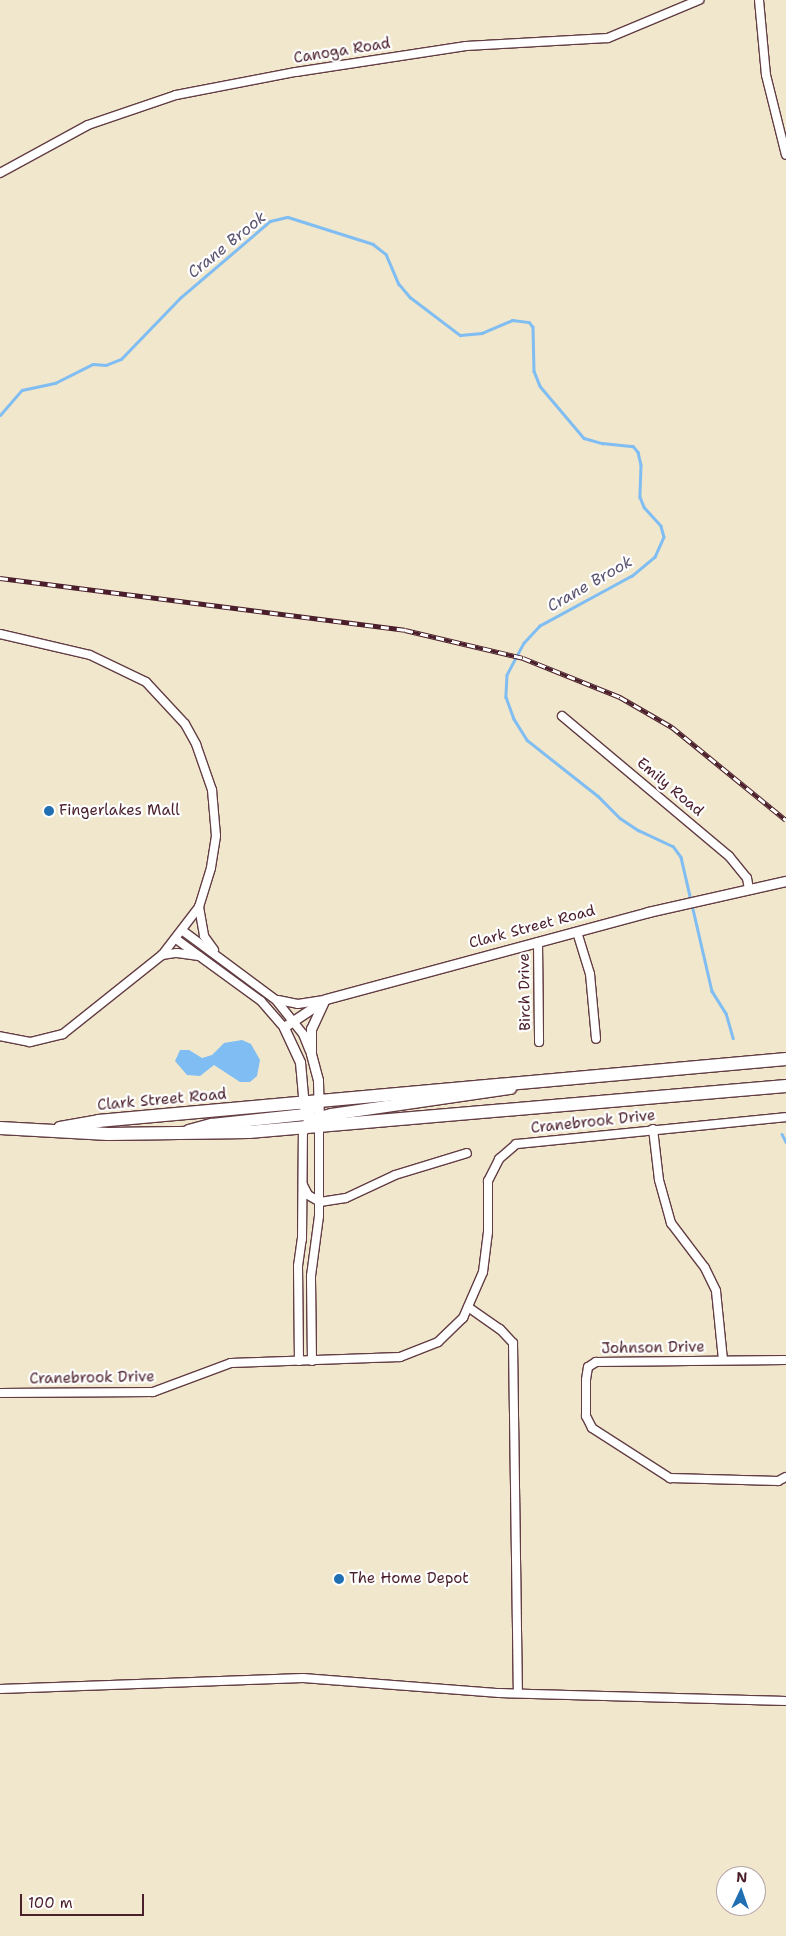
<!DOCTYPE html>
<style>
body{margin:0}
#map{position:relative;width:786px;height:1936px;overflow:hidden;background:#f0e7cd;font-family:"Shantell Sans",sans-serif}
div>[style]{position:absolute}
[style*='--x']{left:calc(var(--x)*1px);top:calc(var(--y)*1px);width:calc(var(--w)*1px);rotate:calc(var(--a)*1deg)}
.water>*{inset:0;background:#7fbdf2}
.stream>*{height:2.5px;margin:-1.25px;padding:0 1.25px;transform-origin:1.25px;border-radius:1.25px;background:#7fbdf2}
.roads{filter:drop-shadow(1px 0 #633d43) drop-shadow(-1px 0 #633d43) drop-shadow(0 1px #633d43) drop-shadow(0 -1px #633d43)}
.minor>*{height:8px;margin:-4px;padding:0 4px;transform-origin:4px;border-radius:4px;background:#fff}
.tertiary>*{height:9px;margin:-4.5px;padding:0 4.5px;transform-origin:4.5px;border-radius:4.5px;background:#fff}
.primary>*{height:11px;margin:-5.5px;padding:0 5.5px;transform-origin:5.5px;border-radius:5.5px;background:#fff}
.trunk>*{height:12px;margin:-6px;padding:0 6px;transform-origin:6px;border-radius:6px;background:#fff}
.rail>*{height:4.5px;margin-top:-2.25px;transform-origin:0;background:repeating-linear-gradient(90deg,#fff 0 8px,#4a1f2b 0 16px);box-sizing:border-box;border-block:1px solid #4a1f2b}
.dots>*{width:14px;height:14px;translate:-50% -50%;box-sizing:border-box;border:2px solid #fff;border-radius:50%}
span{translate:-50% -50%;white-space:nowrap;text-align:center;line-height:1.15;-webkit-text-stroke:4.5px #fff;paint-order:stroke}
.street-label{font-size:15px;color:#4a1f2b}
.poi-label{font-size:15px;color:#4a1f2b}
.left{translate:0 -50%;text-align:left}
.water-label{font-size:16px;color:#5d5671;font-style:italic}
.north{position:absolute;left:716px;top:1866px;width:50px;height:50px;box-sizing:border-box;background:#fff;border:1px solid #b7a5aa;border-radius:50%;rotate:3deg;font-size:14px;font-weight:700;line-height:20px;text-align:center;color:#4a1f2b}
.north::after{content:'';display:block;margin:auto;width:18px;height:22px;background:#1f6fb2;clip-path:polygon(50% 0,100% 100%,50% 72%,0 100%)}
.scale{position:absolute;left:20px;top:1894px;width:124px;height:22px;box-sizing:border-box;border:2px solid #4a1f2b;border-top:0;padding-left:6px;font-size:15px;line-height:18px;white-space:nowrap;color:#4a1f2b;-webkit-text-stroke:4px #fff;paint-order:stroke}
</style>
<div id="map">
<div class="water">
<div style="clip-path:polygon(242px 1040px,251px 1044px,260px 1060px,257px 1076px,250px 1082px,240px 1082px,214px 1065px,200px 1076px,187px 1075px,175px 1061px,180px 1050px,189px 1050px,202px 1058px,212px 1055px,224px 1043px)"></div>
</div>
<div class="stream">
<div style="--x:0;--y:415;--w:33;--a:-49"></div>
<div style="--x:22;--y:390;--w:34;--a:-12"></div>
<div style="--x:55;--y:383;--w:42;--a:-26.6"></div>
<div style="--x:93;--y:364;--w:13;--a:4"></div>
<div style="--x:106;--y:365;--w:16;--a:-22"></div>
<div style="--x:121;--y:359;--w:85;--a:-46"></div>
<div style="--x:180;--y:298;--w:118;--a:-40.5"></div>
<div style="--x:270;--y:221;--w:18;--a:-13"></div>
<div style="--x:288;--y:217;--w:89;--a:17.6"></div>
<div style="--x:373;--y:244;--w:16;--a:38"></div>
<div style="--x:386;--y:254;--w:33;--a:67"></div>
<div style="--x:399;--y:284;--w:17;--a:50"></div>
<div style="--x:410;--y:297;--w:63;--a:37.2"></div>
<div style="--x:460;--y:335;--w:22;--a:-5"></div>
<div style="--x:482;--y:333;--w:33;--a:-23"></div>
<div style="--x:512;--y:320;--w:17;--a:7"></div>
<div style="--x:529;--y:322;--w:6;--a:51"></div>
<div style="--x:533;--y:327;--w:44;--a:88.7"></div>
<div style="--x:534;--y:371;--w:16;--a:68"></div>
<div style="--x:540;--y:386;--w:68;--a:49.8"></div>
<div style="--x:584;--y:438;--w:19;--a:16"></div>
<div style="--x:602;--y:443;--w:31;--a:6"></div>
<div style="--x:633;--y:446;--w:8;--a:50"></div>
<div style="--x:638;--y:452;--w:13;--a:77"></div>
<div style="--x:641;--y:465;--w:32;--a:92"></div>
<div style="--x:640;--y:497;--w:11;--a:68"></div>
<div style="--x:644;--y:507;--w:25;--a:48"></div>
<div style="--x:661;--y:526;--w:11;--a:75"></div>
<div style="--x:664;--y:537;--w:22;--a:114"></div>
<div style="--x:655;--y:557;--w:30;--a:140"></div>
<div style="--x:632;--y:576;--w:105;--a:151.5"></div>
<div style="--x:540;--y:626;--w:23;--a:133"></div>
<div style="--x:524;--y:643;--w:36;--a:118"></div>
<div style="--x:507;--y:675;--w:22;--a:93"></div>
<div style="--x:506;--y:697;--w:23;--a:70"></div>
<div style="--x:514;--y:719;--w:25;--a:58"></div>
<div style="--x:527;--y:740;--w:90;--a:38.3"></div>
<div style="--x:598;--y:796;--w:31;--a:45"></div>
<div style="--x:620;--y:818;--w:22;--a:34"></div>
<div style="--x:638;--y:830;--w:38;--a:25"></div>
<div style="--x:673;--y:846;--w:14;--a:54"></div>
<div style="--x:681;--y:857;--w:138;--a:77"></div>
<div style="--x:712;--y:991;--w:26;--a:58"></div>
<div style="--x:726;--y:1013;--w:26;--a:74"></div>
<div style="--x:782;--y:1134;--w:9;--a:63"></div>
</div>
<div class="roads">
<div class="minor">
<div style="--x:759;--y:0;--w:75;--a:84.7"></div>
<div style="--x:766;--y:75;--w:82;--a:76"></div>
<div style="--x:0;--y:173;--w:100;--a:-28.6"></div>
<div style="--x:88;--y:125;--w:93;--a:-18.8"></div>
<div style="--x:176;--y:95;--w:122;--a:-10.9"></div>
<div style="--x:296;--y:72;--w:172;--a:-8.7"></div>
<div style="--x:466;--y:46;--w:142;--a:-3.2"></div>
<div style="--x:608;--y:38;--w:99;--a:-22.7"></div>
<div style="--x:0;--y:634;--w:92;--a:13.1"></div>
<div style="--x:90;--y:655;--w:62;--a:25.7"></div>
<div style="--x:146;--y:682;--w:57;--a:47.1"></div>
<div style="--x:185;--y:724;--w:23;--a:61"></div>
<div style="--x:196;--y:744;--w:49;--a:70.8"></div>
<div style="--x:212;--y:790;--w:46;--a:85"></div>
<div style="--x:216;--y:836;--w:32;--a:99"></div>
<div style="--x:211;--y:868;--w:41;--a:107.1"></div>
<div style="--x:199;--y:907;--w:61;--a:127.6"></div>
<div style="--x:162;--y:955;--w:127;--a:141.4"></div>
<div style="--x:63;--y:1034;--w:34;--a:166"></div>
<div style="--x:30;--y:1042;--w:31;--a:-169"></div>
<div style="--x:562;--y:716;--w:218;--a:40"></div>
<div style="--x:729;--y:856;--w:28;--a:51"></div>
<div style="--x:747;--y:878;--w:11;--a:80"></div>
<div style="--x:199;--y:907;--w:29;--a:80"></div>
<div style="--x:204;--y:936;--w:17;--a:54"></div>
<div style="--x:183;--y:931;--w:116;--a:36.6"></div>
<div style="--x:276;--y:1000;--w:43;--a:51.5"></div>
<div style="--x:303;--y:1034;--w:18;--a:68"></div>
<div style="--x:577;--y:932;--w:44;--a:72.8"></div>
<div style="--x:590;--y:974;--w:65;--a:84.7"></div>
<div style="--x:176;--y:939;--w:105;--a:36.1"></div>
<div style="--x:261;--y:1001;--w:35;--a:49"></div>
<div style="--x:538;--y:942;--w:100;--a:89.4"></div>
<div style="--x:162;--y:955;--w:15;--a:-8"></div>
<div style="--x:177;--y:953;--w:22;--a:8"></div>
<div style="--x:278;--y:1000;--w:20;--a:11"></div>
<div style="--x:298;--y:1004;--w:26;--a:-9"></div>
<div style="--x:653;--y:1129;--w:51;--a:83.3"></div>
<div style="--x:659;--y:1180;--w:45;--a:74.4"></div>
<div style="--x:671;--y:1223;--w:56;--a:52.9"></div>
<div style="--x:705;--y:1268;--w:25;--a:64"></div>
<div style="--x:716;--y:1291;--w:69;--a:84.2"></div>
<div style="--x:303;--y:1185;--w:11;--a:63"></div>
<div style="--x:308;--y:1195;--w:14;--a:30"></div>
<div style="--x:320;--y:1202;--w:26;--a:-9"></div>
<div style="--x:346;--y:1198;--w:54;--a:-25.1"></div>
<div style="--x:395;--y:1175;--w:75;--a:-17"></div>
<div style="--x:468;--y:1307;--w:39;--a:35"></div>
<div style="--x:500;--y:1329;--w:19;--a:47"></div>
<div style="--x:513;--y:1343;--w:350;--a:89.2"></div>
<div style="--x:786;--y:1360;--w:190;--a:179.4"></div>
<div style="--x:596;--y:1362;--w:9;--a:148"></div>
<div style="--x:588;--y:1367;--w:13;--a:99"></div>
<div style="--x:586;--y:1380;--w:36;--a:90"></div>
<div style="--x:586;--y:1416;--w:13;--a:63"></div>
<div style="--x:592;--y:1428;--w:93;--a:32.7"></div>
<div style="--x:670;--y:1478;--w:108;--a:1.6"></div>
<div style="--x:778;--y:1481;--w:9;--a:-27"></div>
<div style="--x:299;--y:1361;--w:95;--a:-90.6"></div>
<div style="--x:298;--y:1266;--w:27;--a:-82"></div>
<div style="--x:302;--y:1239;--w:110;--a:-89.5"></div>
<div style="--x:312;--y:1361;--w:85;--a:-90.7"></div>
<div style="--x:311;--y:1276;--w:61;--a:-82.4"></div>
<div style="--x:319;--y:1216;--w:88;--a:-90"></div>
<div style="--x:0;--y:1393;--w:153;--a:-0.4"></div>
<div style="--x:153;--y:1392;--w:83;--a:-20.4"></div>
<div style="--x:231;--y:1363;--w:169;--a:-2"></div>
<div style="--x:400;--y:1357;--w:41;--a:-21.5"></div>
<div style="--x:438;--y:1342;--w:35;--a:-44"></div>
<div style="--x:463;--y:1318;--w:50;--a:-66.5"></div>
<div style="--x:483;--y:1272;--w:40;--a:-82.9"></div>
<div style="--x:488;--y:1232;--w:51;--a:-90"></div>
<div style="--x:488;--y:1181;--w:25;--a:-63"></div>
<div style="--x:499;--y:1159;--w:23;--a:-41"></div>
<div style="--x:516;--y:1144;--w:271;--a:-5.7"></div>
<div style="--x:0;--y:1689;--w:303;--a:-2.1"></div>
<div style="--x:303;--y:1678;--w:197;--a:4.4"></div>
<div style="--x:499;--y:1693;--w:287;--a:1.6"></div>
</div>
<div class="tertiary">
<div style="--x:304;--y:1107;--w:45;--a:-95.1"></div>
<div style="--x:300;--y:1062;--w:38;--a:-115"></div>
<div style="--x:284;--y:1027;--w:50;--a:-33.7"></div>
<div style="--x:326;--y:999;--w:334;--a:-15.1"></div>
<div style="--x:648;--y:912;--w:141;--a:-12.7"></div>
<div style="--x:319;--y:1122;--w:42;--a:-91.4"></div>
<div style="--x:318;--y:1080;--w:28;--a:-105"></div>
<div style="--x:311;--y:1053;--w:24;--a:-90"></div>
<div style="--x:311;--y:1029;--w:29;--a:-65"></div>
</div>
<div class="primary">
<div style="--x:303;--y:1129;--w:13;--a:-51"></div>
<div style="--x:311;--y:1119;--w:21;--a:-14"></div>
<div style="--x:331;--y:1114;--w:181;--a:-8.3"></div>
<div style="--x:188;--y:1130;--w:24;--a:-15"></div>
<div style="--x:211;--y:1124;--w:94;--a:-6.1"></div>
<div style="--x:304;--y:1114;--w:18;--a:-41"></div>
</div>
<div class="trunk">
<div style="--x:0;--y:1128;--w:108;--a:3.2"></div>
<div style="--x:108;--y:1134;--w:141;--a:-0.8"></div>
<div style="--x:249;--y:1132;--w:539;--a:-4.9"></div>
<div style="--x:60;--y:1128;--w:39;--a:-10"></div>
<div style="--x:98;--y:1121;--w:691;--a:-5.15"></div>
</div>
</div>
<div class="rail">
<div style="--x:0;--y:578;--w:408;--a:7.3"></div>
<div style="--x:405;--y:630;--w:121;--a:13.3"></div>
<div style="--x:523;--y:658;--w:105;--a:21.9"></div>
<div style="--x:620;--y:697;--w:60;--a:30"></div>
<div style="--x:672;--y:727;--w:147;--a:39.2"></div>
</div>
<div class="dots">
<div style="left:49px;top:811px;background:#1f6fb2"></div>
<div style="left:339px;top:1579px;background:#1f6fb2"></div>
</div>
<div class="street-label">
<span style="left:342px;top:51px;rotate:-9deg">Canoga Road</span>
<span style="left:670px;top:787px;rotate:40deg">Emily Road</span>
<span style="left:532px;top:927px;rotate:-15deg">Clark Street Road</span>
<span style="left:525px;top:992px;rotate:-91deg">Birch Drive</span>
<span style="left:162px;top:1100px;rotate:-5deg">Clark Street Road</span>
<span style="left:593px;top:1122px;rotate:-6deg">Cranebrook Drive</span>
<span style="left:653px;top:1348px;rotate:-1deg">Johnson Drive</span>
<span style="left:92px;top:1378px;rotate:-1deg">Cranebrook Drive</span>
</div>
<div class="poi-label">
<span class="left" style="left:59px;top:811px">Fingerlakes Mall</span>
<span class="left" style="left:349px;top:1579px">The Home Depot</span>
</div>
<div class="water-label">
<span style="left:227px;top:245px;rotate:-39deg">Crane Brook</span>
<span style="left:590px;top:584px;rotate:-30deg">Crane Brook</span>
</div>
<div class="north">N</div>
<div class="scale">100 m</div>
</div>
